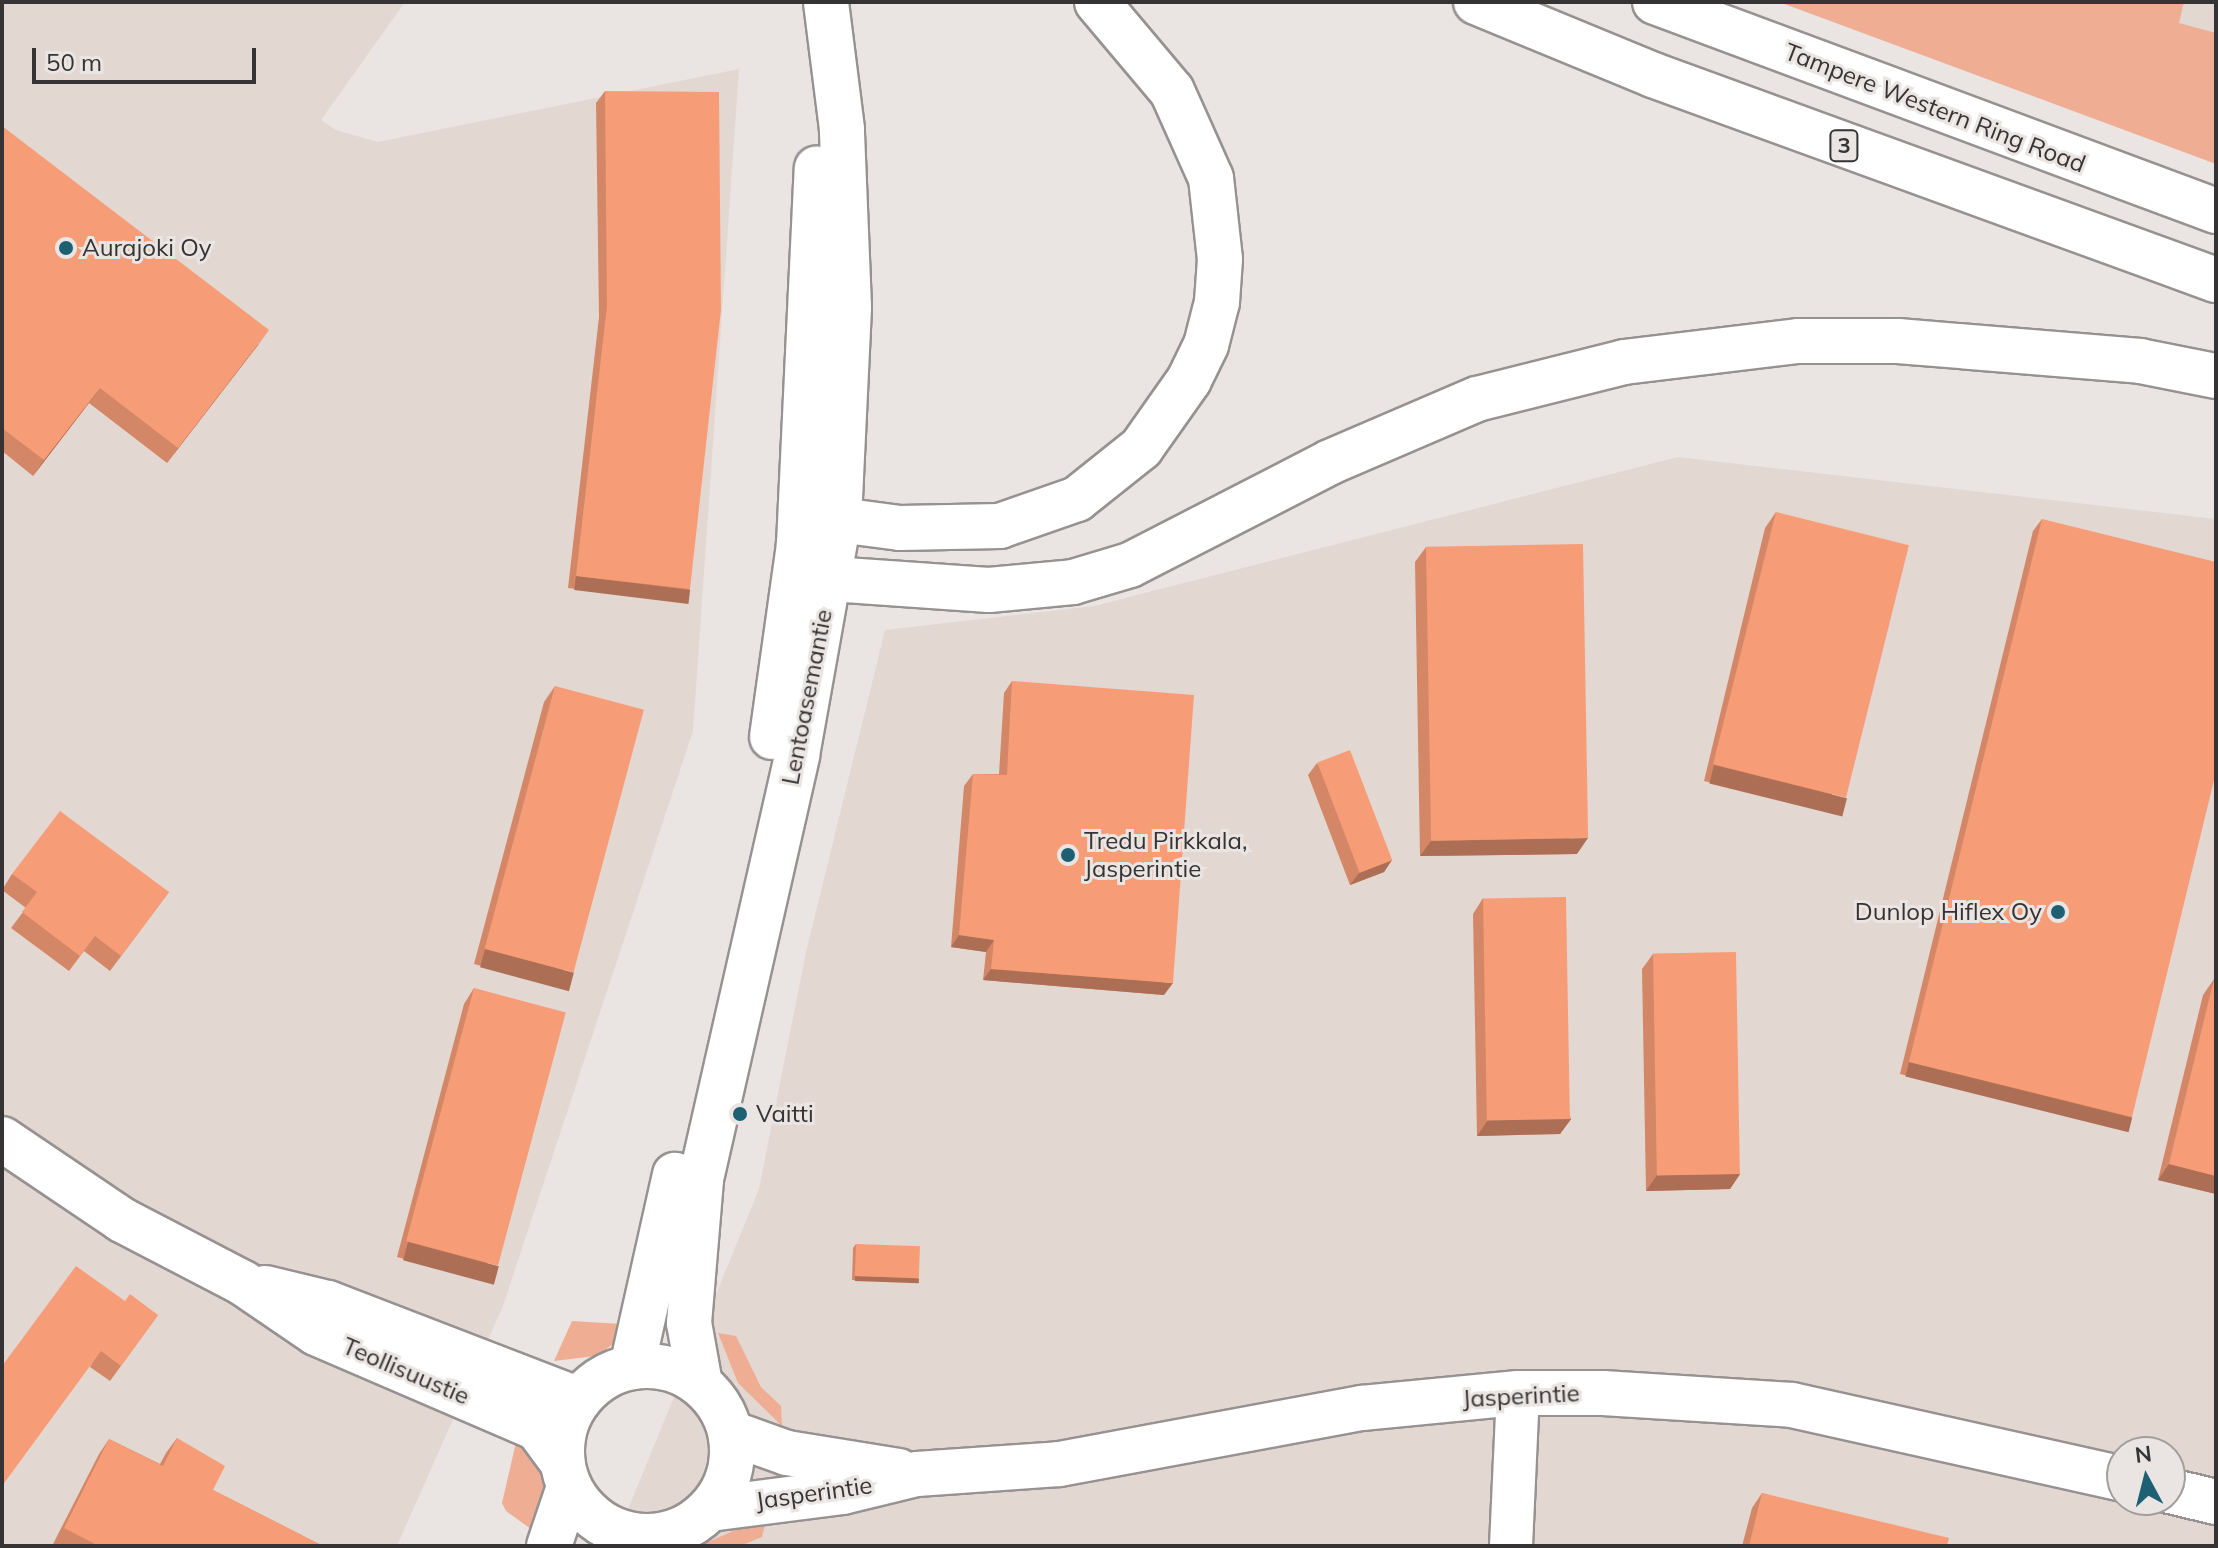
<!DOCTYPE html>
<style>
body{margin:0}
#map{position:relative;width:2218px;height:1548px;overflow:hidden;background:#eae5e3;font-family:Mulish,sans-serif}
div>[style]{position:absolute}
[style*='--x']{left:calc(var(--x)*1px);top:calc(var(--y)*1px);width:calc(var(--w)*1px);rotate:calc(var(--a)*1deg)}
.built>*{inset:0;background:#e3d7d2}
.green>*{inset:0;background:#efae94}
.roads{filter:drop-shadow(2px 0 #979291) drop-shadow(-2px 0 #979291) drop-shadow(0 2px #979291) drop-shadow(0 -2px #979291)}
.minor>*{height:42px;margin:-21px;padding:0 21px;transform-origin:21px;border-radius:21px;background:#fff}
.major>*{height:44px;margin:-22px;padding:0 22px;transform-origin:22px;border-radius:22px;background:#fff}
.major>.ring{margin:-22px;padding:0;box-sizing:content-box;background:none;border:44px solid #fff;border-radius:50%}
.highway>*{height:44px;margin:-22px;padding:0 22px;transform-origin:22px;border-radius:22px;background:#fff}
.wall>*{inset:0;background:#d48767}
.shaded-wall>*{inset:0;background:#ac6e54;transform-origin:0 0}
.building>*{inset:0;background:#f69d78;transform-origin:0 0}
.dots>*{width:22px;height:22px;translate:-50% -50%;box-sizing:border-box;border:4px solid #eae5e3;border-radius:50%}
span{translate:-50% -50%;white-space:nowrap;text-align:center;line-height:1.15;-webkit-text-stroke:6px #eae5e3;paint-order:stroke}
.shield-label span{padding:2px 6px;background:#eae5e3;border:2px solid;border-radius:6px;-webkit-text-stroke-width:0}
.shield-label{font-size:22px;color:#353333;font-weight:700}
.street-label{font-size:24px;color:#353333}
.poi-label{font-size:24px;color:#353333}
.left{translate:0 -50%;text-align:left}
.right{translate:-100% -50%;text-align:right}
.frame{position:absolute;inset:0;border:4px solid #353333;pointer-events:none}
.north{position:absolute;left:2106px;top:1436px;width:80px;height:80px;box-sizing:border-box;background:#eae5e3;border:2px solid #a29e9d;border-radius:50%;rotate:353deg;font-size:22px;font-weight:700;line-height:32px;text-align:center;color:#353333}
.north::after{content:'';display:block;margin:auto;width:28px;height:36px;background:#1d6073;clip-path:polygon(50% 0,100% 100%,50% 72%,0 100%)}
.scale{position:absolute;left:32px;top:48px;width:224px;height:36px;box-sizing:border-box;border:4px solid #353333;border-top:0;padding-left:10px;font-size:24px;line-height:28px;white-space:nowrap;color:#353333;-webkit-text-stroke:6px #eae5e3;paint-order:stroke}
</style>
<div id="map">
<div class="built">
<div style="clip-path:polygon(2px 2px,405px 2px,321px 120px,336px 130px,378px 142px,739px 69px,693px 731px,503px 1306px,397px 1546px,2px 1546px)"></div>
<div style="clip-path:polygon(2093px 2px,2216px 2px,2216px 54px)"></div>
<div style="clip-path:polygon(evenodd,1678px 457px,2216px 519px,2216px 1546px,613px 1546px,759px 1189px,806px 952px,885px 630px,1094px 606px,1678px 457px,2122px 1452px,2170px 1452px,2170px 1500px,2122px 1500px,2122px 1452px)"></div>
</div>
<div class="green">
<div style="clip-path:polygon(1779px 2px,2184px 2px,2179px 23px,2216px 33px,2216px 164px)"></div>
<div style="clip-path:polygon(572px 1321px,622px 1324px,612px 1345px,596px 1356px,554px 1361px)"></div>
<div style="clip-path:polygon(718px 1333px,736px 1336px,761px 1387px,781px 1406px,782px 1426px,738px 1383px)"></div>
<div style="clip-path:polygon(517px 1438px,545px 1470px,549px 1484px,538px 1534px,506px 1511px,502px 1503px)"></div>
<div style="clip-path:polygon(767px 1516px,762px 1537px,740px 1546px,699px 1546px)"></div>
</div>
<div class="roads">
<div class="minor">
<div style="--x:1511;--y:1546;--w:153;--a:-87.4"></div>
</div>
<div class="major">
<div style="--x:772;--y:737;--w:195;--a:-82"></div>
<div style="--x:799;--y:544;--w:376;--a:-87.3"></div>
<div style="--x:2;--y:1139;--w:145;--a:34"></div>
<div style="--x:122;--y:1220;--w:136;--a:27.5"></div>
<div style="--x:243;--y:1283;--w:88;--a:34.4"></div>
<div style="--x:316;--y:1333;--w:241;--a:23.3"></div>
<div style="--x:537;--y:1428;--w:42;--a:53.7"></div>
<div style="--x:265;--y:1288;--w:65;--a:13.4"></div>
<div style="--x:328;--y:1303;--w:269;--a:21.1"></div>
<div class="ring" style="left:562px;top:1366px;width:126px;height:126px"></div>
<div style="--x:632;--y:1367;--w:197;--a:-77.4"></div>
<div style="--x:700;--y:1384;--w:62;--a:-100.2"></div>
<div style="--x:689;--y:1323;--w:144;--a:-85.2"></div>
<div style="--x:701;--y:1179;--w:435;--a:-77.2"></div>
<div style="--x:797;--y:755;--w:239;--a:-79.9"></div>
<div style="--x:839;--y:520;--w:213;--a:-87.3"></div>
<div style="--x:849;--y:307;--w:178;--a:-92.3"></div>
<div style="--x:842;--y:129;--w:128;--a:-97.2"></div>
<div style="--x:731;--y:1433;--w:59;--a:19.7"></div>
<div style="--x:787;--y:1453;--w:113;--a:9.1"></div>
<div style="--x:2170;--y:1491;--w:47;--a:13.4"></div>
<div style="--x:710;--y:1509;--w:134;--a:-7.3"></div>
<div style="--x:843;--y:1492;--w:76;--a:-13.7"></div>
<div style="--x:917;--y:1474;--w:142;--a:-4"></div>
<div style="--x:1059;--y:1464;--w:308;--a:-10.5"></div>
<div style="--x:1362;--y:1408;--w:157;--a:-5.5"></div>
<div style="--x:1518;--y:1393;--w:85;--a:0"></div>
<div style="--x:1603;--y:1393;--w:189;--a:3.6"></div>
<div style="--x:1792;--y:1405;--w:338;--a:12.6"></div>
<div style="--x:549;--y:1546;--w:62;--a:-71.3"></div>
</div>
<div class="highway">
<div style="--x:1097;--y:2;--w:116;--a:49.9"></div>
<div style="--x:1172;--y:91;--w:95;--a:65.9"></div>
<div style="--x:1211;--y:178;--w:81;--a:83.7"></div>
<div style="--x:1220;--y:259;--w:43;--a:94"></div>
<div style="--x:1217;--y:302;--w:44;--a:104.3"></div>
<div style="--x:1206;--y:345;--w:39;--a:116"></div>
<div style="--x:1189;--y:380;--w:83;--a:125.2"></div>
<div style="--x:1141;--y:448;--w:82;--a:141.4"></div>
<div style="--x:1077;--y:499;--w:82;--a:160.7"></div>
<div style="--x:1000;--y:526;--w:100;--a:178.9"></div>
<div style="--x:900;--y:528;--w:62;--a:-172.5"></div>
<div style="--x:839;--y:520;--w:47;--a:149"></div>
<div style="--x:799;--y:544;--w:47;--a:47.6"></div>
<div style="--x:831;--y:579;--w:158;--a:4"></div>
<div style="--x:989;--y:590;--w:84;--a:-5.4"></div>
<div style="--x:1073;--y:582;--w:59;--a:-16.6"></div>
<div style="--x:1130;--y:565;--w:225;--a:-27.2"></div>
<div style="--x:1330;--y:462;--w:160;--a:-23.2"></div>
<div style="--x:1477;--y:399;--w:152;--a:-14.1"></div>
<div style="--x:1624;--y:362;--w:175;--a:-6.9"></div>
<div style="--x:1798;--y:341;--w:100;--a:0"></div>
<div style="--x:1898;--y:341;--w:243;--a:4.7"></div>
<div style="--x:2140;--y:361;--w:77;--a:11.2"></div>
<div style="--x:1476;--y:2;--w:191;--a:22.4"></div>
<div style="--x:1653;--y:75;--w:599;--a:20.01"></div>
<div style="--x:1655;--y:2;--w:599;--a:20.43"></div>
</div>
</div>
<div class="wall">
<div style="clip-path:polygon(605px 91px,690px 589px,682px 601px,568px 588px,599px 317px,596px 103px)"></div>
<div style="clip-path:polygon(2px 126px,258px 345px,167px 463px,89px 403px,33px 476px,2px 451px)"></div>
<div style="clip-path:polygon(1776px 512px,1836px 813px,1704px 781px,1765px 528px)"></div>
<div style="clip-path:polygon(2042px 519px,2132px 1117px,2123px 1129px,1900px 1074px,2033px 531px)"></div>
<div style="clip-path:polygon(1426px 547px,1577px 854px,1420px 856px,1415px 562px)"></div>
<div style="clip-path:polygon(1012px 681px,1164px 995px,983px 980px,986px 952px,951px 947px,964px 786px,973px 774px,999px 774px,1004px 693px)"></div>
<div style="clip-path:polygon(555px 686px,563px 988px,474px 964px,544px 702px)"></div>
<div style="clip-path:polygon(1317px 763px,1392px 860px,1384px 872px,1350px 885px,1308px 775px)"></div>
<div style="clip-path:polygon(12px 874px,169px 892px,110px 971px,84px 951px,69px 971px,11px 928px,26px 908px,2px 890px)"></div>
<div style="clip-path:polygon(1483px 898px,1571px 1119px,1560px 1134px,1477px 1136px,1473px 914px)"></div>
<div style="clip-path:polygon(1653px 954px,1740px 1174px,1730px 1189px,1646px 1191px,1642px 969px)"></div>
<div style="clip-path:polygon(2214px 979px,2216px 980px,2216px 1194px,2158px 1180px,2203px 995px)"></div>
<div style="clip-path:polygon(474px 988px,488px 1281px,397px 1257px,464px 1004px)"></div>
<div style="clip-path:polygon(856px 1244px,917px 1282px,852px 1280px,853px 1248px)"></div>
<div style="clip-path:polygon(125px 1301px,158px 1315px,110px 1381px,90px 1367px)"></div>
<div style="clip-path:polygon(177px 1438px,213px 1490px,323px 1546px,58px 1546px,53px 1544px,99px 1454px,109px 1439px,160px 1464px,166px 1453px)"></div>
<div style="clip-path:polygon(1762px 1493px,1947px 1546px,1742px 1546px,1752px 1508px)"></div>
</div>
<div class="shaded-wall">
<div style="clip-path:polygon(269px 330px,258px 345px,167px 463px,178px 448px)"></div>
<div style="clip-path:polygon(100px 388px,89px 403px,33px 476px,44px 460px)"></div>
<div style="left:576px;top:576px;width:115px;height:14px;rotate:7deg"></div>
<div style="left:1714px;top:765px;width:137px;height:19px;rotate:14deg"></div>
<div style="clip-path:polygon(1588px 838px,1577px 854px,1420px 856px,1431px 841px)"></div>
<div style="clip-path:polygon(1392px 860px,1384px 872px,1350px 885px,1359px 873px)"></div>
<div style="clip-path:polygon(959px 935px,994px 940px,986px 952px,951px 947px)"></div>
<div style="left:485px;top:949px;width:92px;height:19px;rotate:15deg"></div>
<div style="clip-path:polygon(991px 969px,1173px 983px,1164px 995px,983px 980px)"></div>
<div style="left:1909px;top:1062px;width:230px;height:15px;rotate:14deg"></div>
<div style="clip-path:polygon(1571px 1119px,1560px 1134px,1477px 1136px,1488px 1120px)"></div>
<div style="clip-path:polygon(2169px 1164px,2216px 1176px,2216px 1194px,2158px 1180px)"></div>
<div style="clip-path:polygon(1740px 1174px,1730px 1189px,1646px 1191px,1657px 1175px)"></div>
<div style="left:408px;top:1242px;width:94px;height:19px;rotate:15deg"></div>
<div style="left:855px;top:1276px;width:64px;height:5px;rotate:2deg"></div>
</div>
<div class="building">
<div style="clip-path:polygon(605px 91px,719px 92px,721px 310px,690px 589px,576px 576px,607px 306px)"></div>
<div style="clip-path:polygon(2px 126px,269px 330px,178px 448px,100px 388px,44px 460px,2px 428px)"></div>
<div style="left:1776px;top:512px;width:137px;height:260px;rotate:14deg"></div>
<div style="clip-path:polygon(2042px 519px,2216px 562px,2216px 772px,2132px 1117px,1909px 1062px)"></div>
<div style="left:1583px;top:544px;width:294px;height:157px;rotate:89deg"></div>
<div style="clip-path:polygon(1012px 681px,1194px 695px,1173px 983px,991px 969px,994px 940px,959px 935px,973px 774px,1007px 775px)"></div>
<div style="left:555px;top:686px;width:92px;height:272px;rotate:15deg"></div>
<div style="left:1350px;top:750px;width:118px;height:35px;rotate:69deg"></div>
<div style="clip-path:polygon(60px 811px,169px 892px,121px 956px,95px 936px,80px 956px,22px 912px,37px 892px,12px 874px)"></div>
<div style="left:1566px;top:897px;width:222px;height:83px;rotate:89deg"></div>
<div style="left:1736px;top:952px;width:222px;height:83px;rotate:89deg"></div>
<div style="clip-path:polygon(2214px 979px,2216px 980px,2216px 1176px,2169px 1164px)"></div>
<div style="left:474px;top:988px;width:95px;height:262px;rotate:15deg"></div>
<div style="left:856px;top:1244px;width:64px;height:32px;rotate:2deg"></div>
<div style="clip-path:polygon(76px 1266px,125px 1301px,130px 1294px,158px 1315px,121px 1366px,101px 1351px,2px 1486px,2px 1366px)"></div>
<div style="clip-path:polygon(177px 1438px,225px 1466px,213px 1490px,323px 1546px,99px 1546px,64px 1528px,109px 1439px,163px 1466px)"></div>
<div style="clip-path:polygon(1762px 1493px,1949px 1538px,1947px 1546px,1749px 1546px)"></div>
</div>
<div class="dots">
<div style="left:66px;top:248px;background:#1d6073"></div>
<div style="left:1068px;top:855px;background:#1d6073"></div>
<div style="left:2058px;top:912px;background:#1d6073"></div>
<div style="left:740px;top:1114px;background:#1d6073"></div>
</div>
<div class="shield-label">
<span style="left:1844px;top:146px">3</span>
</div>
<div class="street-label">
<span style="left:1935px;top:108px;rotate:21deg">Tampere Western Ring Road</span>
<span style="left:807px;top:697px;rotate:-79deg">Lentoasemantie</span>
<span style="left:406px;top:1371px;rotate:23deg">Teollisuustie</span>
<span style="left:1521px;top:1396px;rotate:-3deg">Jasperintie</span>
<span style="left:814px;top:1493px;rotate:-8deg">Jasperintie</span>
</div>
<div class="poi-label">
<span class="left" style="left:82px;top:248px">Aurajoki Oy</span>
<span class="left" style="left:1084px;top:855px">Tredu Pirkkala,<br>Jasperintie</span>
<span class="right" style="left:2042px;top:912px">Dunlop Hiflex Oy</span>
<span class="left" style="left:756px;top:1114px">Vaitti</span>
</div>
<div class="frame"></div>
<div class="north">N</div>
<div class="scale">50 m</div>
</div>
